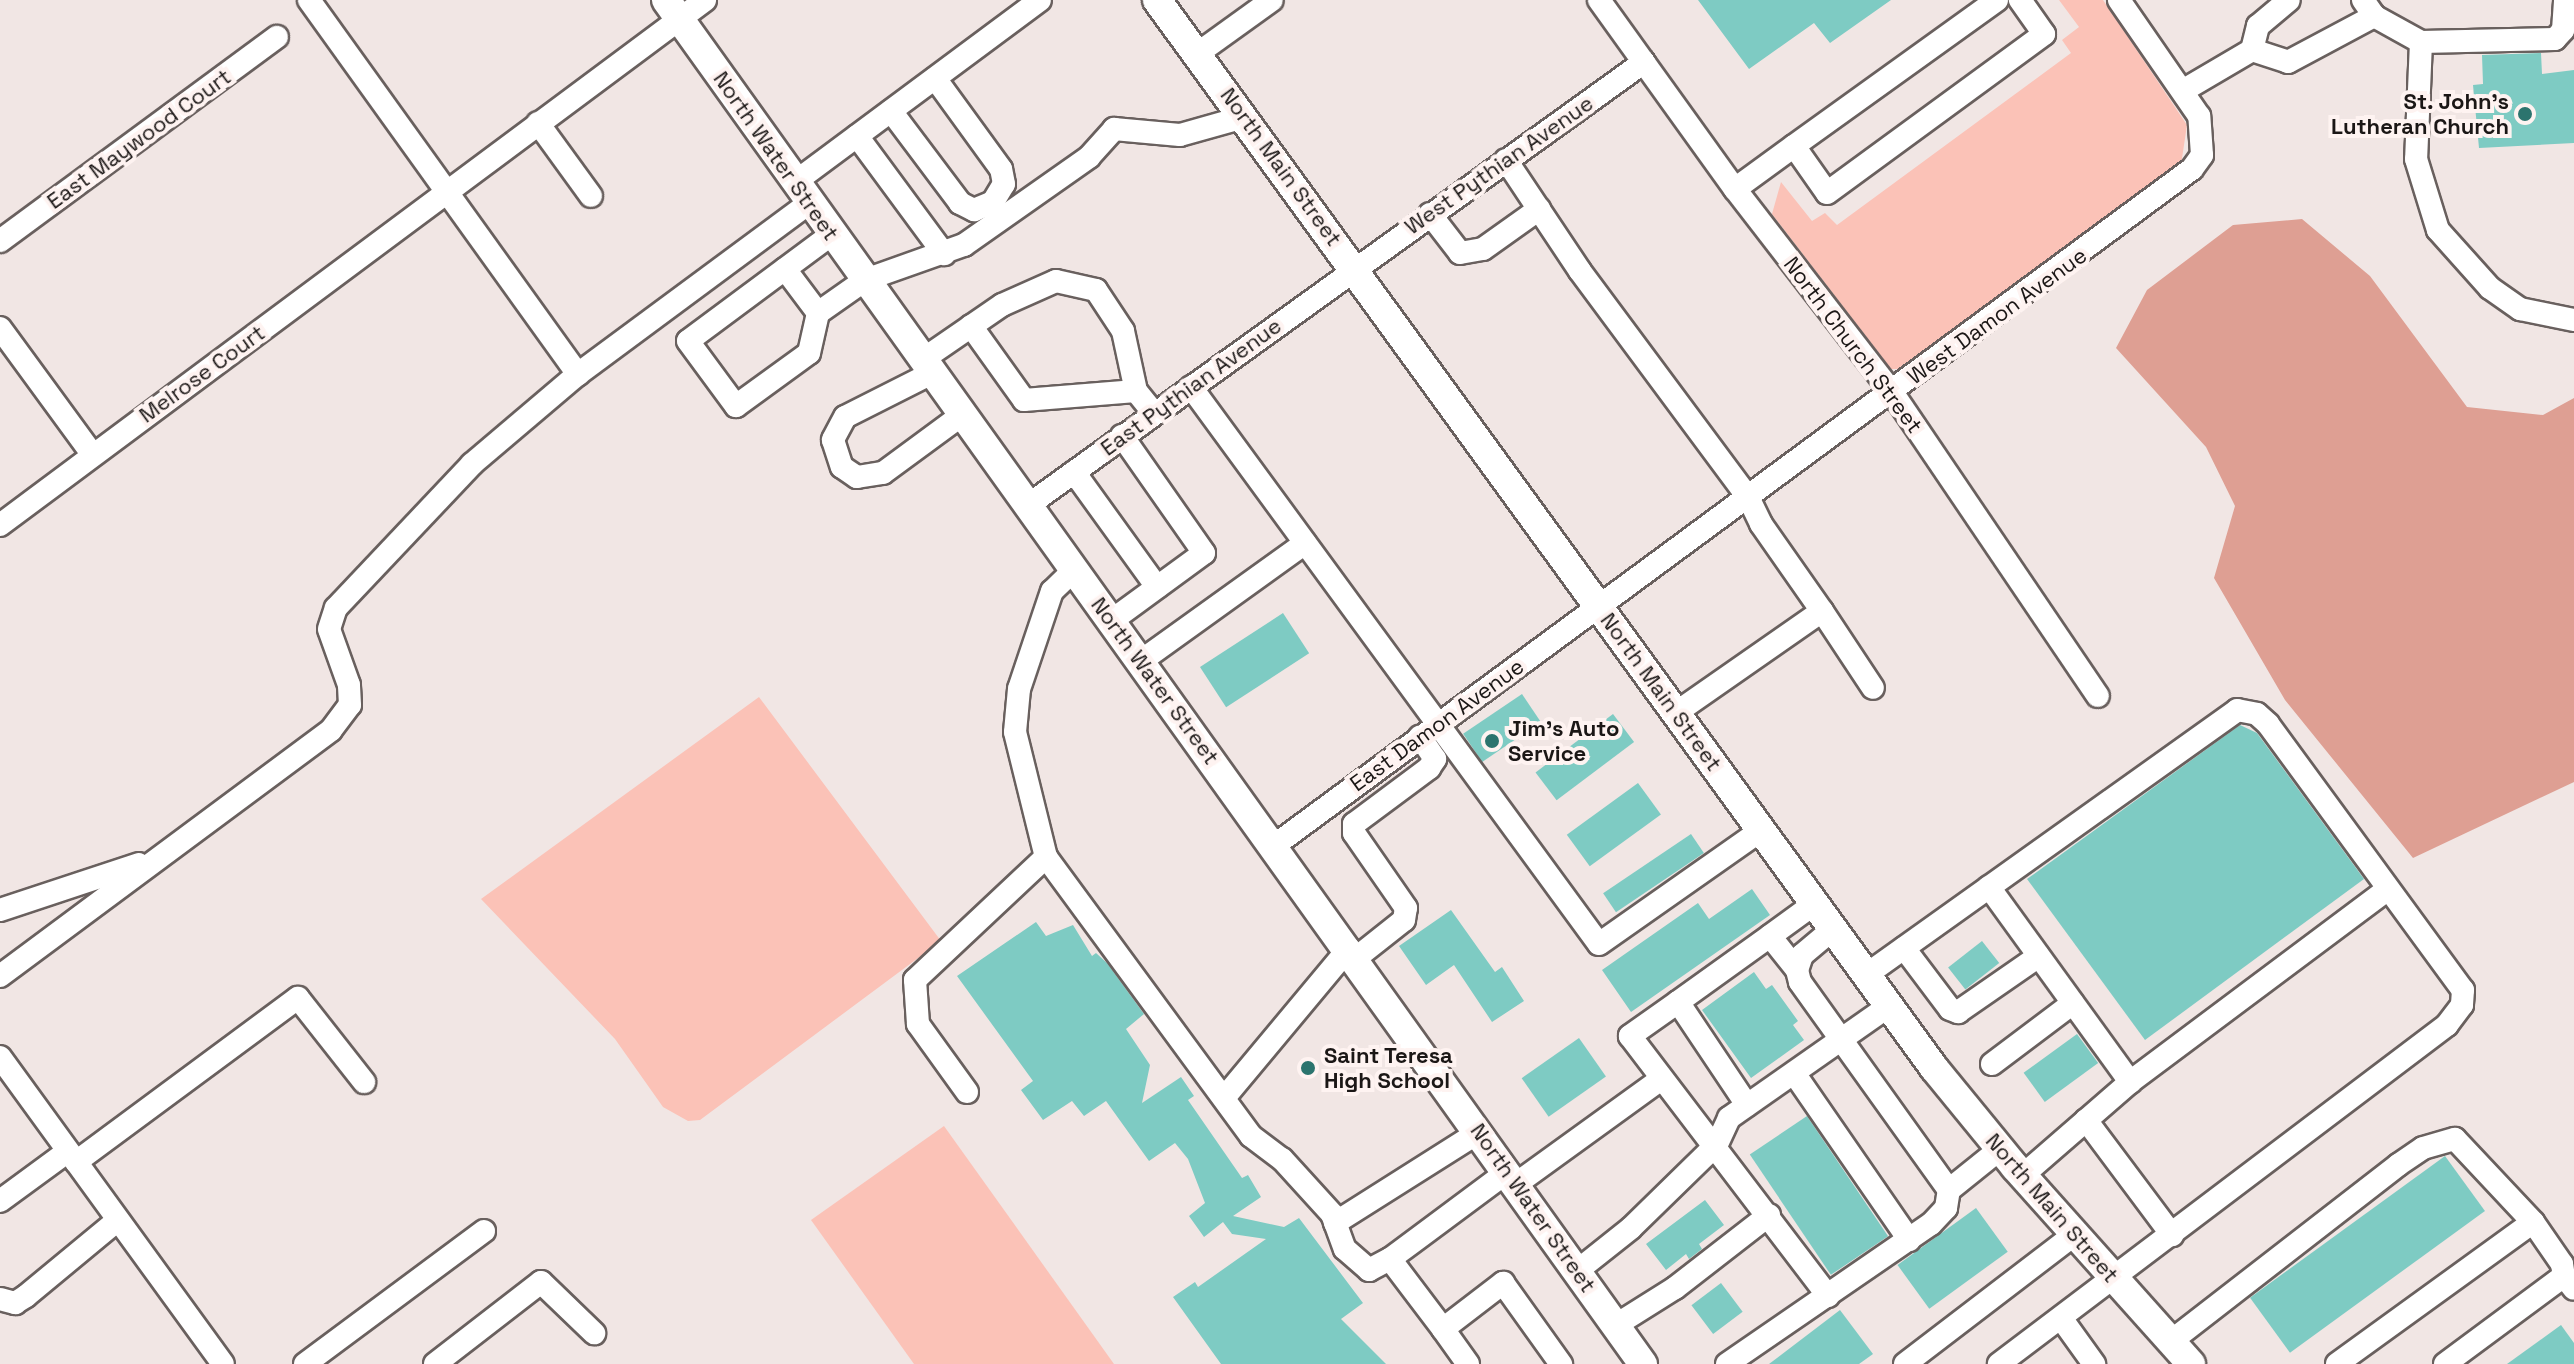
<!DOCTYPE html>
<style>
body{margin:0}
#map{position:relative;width:2574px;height:1364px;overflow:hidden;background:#f1e6e4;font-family:"Space Grotesk",sans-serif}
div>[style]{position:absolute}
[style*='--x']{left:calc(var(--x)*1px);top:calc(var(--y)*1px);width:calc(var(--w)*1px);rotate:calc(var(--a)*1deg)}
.green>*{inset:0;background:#fbc2b7}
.forest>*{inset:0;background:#de9f93}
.building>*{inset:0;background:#7ecbc3;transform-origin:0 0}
.roads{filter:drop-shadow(2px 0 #69605e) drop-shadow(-2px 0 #69605e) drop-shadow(0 2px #69605e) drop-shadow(0 -2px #69605e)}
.minor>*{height:22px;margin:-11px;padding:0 11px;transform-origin:11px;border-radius:11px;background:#fff}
.major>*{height:28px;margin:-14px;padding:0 14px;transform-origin:14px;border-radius:14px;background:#fff}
.dots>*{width:22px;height:22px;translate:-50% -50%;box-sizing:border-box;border:4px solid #fef3f1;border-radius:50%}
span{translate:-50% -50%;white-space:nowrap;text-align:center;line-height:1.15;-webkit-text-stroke:8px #fef3f1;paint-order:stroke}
.poi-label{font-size:22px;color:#1b1716;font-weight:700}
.right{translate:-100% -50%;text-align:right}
.left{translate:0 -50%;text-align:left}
.street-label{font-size:22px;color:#1b1716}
</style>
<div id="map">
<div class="green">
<div style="clip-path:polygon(2059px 0,2103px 0,2187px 125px,2181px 165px,1904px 369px,1891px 369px,1772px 214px,1781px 182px,1812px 221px,1825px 213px,1837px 225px,2071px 53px,2062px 40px,2079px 27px)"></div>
<div style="clip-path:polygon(759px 697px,941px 941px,700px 1120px,688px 1121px,663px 1107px,615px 1039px,481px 899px)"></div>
<div style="clip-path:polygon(944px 1126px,1114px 1364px,914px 1364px,811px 1220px)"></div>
</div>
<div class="forest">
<div style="clip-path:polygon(2302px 219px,2370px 276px,2467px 407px,2543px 415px,2574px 398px,2574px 782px,2413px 858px,2285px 700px,2214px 578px,2235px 506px,2206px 447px,2116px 348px,2147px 290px,2233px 225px)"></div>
</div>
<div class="building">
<div style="clip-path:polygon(1698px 0,1891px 0,1830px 43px,1814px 23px,1749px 69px)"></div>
<div style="clip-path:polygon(2541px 53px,2542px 74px,2574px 70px,2574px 143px,2479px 148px,2473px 85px,2483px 84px,2482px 55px)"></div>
<div style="left:1283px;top:613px;width:48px;height:99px;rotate:57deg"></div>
<div style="left:1522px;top:694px;width:34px;height:71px;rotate:56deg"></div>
<div style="left:1613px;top:714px;width:35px;height:97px;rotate:53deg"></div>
<div style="clip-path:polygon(2240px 725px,2257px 733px,2364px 879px,2145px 1040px,2027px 879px)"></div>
<div style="left:1638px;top:783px;width:39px;height:88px;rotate:54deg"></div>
<div style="left:1691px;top:834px;width:23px;height:106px;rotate:56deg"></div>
<div style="clip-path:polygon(1752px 889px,1770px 915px,1631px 1012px,1602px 970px,1698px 903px,1709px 919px)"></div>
<div style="clip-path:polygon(1451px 910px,1495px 972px,1502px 967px,1524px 1001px,1492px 1022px,1454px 965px,1426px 985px,1399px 946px)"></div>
<div style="clip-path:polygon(1036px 922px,1046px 936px,1073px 925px,1092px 956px,1096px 953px,1107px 963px,1144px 1014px,1126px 1029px,1150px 1065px,1142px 1103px,1181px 1077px,1194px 1096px,1188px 1100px,1242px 1178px,1248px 1175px,1261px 1197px,1233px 1216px,1284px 1227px,1299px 1218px,1363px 1303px,1341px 1319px,1386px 1364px,1221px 1364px,1173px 1297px,1195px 1282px,1198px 1287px,1266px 1239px,1232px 1234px,1223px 1222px,1204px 1237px,1189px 1216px,1205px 1203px,1188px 1159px,1175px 1143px,1149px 1161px,1106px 1101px,1084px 1116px,1072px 1101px,1043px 1120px,1021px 1090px,1033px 1081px,957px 976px)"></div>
<div style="left:1982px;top:941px;width:28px;height:43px;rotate:52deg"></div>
<div style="clip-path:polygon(1754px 972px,1766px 989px,1772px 985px,1798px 1021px,1793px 1025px,1804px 1040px,1751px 1078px,1702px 1010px)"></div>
<div style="left:2077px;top:1034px;width:36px;height:66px;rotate:54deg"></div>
<div style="left:1579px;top:1038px;width:47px;height:70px;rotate:55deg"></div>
<div style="left:1807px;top:1116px;width:145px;height:69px;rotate:56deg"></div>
<div style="left:2445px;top:1156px;width:68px;height:241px;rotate:54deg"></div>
<div style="clip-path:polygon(1705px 1200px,1724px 1225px,1699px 1244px,1702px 1249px,1689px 1259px,1686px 1254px,1666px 1270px,1646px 1244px)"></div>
<div style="left:1976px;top:1208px;width:54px;height:97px;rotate:54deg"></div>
<div style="left:1721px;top:1283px;width:36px;height:37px;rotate:53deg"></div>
<div style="clip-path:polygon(1840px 1310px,1873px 1354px,1859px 1364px,1769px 1364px)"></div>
<div style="clip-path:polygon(2561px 1325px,2574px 1343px,2574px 1364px,2507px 1364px)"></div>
</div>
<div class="roads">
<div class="minor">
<div style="--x:309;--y:0;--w:461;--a:54.3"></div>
<div style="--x:578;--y:374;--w:287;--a:-36.5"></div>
<div style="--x:1599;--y:0;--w:233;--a:54.3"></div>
<div style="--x:1735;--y:189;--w:257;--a:52.3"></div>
<div style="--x:1892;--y:392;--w:367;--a:55.9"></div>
<div style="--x:1997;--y:0;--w:250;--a:144.3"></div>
<div style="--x:1794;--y:146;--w:57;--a:54.9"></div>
<div style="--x:1827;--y:193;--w:269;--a:-36.2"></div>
<div style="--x:2044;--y:34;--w:42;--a:-125.2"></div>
<div style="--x:2363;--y:0;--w:19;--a:55"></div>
<div style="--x:2374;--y:16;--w:54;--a:29"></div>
<div style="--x:2421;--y:42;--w:134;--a:-1.3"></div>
<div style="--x:2555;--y:39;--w:12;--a:-48"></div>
<div style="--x:2563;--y:30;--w:30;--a:-86"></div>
<div style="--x:2421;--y:42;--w:117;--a:92.4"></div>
<div style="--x:2416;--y:159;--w:74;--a:72.8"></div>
<div style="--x:2438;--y:230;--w:78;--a:48.1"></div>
<div style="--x:2490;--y:288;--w:37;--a:35"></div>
<div style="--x:2520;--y:309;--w:55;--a:11.5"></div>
<div style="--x:2252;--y:50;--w:25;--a:-76"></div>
<div style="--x:2258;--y:26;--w:40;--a:-40"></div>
<div style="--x:1197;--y:54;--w:92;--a:-35.8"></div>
<div style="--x:2184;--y:90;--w:79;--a:-30.5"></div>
<div style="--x:2252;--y:50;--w:38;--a:18"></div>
<div style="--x:2288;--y:62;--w:98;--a:-28.1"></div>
<div style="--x:891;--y:111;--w:115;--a:53.1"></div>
<div style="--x:960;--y:203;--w:16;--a:27"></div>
<div style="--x:974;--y:210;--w:21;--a:-23"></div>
<div style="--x:993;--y:202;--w:21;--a:-59"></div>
<div style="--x:1004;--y:184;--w:15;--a:-101"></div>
<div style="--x:1001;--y:169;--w:112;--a:-126"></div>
<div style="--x:538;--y:123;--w:90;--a:54"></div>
<div style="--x:857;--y:136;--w:147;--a:53.6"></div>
<div style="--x:1506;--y:160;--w:133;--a:56.3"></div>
<div style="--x:1580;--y:271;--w:282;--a:53.4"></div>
<div style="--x:1748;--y:497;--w:30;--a:64"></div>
<div style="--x:1761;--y:524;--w:106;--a:55"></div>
<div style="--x:1822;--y:611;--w:178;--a:145.1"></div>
<div style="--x:795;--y:182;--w:305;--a:-36.6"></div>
<div style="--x:1735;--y:189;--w:73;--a:-36.1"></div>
<div style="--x:1430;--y:214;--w:49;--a:52.4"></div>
<div style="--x:1460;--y:253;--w:23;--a:-10"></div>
<div style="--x:1483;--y:249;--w:69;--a:-35.5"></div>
<div style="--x:832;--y:234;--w:179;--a:143.4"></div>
<div style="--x:688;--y:341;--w:81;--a:53.6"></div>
<div style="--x:736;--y:406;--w:90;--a:-36"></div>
<div style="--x:809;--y:353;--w:41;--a:-77.3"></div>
<div style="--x:818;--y:313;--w:57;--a:-35.1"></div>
<div style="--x:865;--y:280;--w:105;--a:-19.5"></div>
<div style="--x:964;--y:245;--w:153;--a:-35.1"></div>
<div style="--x:1089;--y:157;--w:38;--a:-48"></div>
<div style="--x:1114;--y:129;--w:66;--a:5.2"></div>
<div style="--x:1180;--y:135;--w:66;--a:-15.7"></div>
<div style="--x:0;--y:241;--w:344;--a:-36.4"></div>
<div style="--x:785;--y:269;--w:55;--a:53.1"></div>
<div style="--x:971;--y:326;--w:91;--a:54.4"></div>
<div style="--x:1024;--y:400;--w:112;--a:-4.6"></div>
<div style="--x:0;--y:328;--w:157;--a:53.8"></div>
<div style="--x:922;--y:360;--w:97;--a:-34.5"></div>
<div style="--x:1002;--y:305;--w:59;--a:-24"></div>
<div style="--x:1056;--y:281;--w:41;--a:12.7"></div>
<div style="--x:1096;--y:290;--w:49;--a:56.6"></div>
<div style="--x:1123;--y:331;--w:61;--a:77.8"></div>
<div style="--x:1136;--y:391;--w:28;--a:51"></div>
<div style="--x:932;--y:373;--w:97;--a:153.2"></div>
<div style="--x:845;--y:417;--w:26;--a:118"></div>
<div style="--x:833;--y:440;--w:28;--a:72"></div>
<div style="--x:842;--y:467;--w:18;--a:34"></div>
<div style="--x:857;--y:477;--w:26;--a:-9"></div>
<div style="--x:883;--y:473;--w:98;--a:-36.3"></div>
<div style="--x:1191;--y:387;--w:690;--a:53.78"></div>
<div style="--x:1599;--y:944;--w:198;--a:-35.1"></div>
<div style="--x:1074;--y:472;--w:142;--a:54.2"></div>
<div style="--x:1027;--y:506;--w:760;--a:-35.74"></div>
<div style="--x:0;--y:525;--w:879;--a:-36.67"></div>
<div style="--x:1074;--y:570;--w:30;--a:136"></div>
<div style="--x:1052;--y:591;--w:103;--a:108.6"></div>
<div style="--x:1019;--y:689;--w:43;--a:95.3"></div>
<div style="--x:1015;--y:732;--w:129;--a:76.1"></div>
<div style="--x:1046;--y:857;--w:346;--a:53.7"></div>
<div style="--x:1251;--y:1136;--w:39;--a:37"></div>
<div style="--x:1282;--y:1159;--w:74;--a:47.7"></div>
<div style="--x:1332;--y:1214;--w:37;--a:70"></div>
<div style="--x:1345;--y:1249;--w:32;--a:41"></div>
<div style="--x:1369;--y:1270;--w:24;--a:-28"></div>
<div style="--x:1390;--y:1259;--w:88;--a:52.9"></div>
<div style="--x:1822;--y:611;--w:92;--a:56.5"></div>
<div style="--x:1111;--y:621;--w:115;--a:-36.2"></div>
<div style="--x:1204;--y:553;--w:143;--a:-125"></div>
<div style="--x:1141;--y:661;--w:202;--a:-35.7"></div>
<div style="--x:1275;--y:845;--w:1139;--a:-36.4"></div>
<div style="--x:2192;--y:169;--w:17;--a:-54"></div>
<div style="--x:2202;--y:155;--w:39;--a:-94"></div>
<div style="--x:2199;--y:116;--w:141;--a:-124.6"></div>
<div style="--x:1989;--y:887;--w:241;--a:54.1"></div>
<div style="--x:0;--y:910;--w:146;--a:-18.3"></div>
<div style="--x:1833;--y:929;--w:40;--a:140"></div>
<div style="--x:1802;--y:955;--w:16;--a:108"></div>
<div style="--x:1797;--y:970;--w:12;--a:76"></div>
<div style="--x:1800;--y:982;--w:256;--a:54.4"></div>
<div style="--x:1904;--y:948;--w:76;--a:53"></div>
<div style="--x:1950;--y:1009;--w:9;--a:21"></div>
<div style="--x:1958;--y:1012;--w:98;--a:-34.7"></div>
<div style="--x:1356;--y:958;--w:61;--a:-38.4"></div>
<div style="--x:1404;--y:920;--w:12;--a:-81"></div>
<div style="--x:1406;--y:908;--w:91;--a:-124.7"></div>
<div style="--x:1354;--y:833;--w:9;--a:-90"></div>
<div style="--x:1354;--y:824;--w:94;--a:-36.7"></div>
<div style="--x:1429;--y:768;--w:11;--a:-56"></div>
<div style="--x:1435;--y:759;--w:27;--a:-124"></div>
<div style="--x:1797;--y:970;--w:43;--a:-128.5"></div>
<div style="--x:1770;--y:936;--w:54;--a:-36"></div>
<div style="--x:1866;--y:975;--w:456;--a:-35.5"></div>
<div style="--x:2237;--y:710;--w:20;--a:11"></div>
<div style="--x:2257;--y:714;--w:15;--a:42"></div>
<div style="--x:2268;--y:724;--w:330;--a:53.8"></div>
<div style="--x:2463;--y:990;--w:15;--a:94"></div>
<div style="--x:2462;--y:1005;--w:25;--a:127"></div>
<div style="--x:2447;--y:1025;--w:562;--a:142.89"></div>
<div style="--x:0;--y:976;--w:412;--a:-36.6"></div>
<div style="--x:331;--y:730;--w:31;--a:-53"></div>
<div style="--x:350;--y:705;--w:20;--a:-93"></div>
<div style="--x:349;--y:685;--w:59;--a:-109.7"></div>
<div style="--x:329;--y:629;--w:22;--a:-72"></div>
<div style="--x:336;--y:608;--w:198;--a:-46.6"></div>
<div style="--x:472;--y:464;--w:139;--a:-40.3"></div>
<div style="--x:1678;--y:1002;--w:113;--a:-35.7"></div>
<div style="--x:0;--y:1057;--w:379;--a:54"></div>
<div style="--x:1992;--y:1064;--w:101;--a:-37"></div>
<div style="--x:1794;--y:1073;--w:203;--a:55.4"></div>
<div style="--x:967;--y:1092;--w:84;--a:-125.8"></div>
<div style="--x:918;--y:1024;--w:44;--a:-93.9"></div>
<div style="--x:915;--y:980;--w:180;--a:-43.2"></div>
<div style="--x:1224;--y:1098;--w:195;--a:-50.2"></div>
<div style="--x:1747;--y:1105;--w:124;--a:-123.8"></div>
<div style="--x:1678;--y:1002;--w:59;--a:144.7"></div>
<div style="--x:1630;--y:1036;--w:327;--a:52.7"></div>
<div style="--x:2086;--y:1120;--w:144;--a:53.2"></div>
<div style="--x:76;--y:1162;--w:276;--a:-36.5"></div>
<div style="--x:298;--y:998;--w:107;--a:51.8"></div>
<div style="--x:2022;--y:1176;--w:143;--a:-41"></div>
<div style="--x:2130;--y:1082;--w:322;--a:-36.8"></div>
<div style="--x:1516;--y:1184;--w:179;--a:-35.9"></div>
<div style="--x:0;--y:1201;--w:84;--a:-36.3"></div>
<div style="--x:2533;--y:1222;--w:51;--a:55.4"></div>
<div style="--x:2562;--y:1264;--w:12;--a:81"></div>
<div style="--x:1335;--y:1223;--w:170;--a:-32.3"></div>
<div style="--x:1390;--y:1259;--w:146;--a:-36.6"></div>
<div style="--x:1577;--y:1271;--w:69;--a:-38.5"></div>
<div style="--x:1631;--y:1228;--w:120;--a:-44.3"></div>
<div style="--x:1717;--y:1144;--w:29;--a:-65"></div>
<div style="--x:1729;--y:1118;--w:195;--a:-35"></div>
<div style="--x:0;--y:1299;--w:16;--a:15"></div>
<div style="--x:15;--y:1303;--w:13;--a:-32"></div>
<div style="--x:26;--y:1296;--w:119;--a:-39.6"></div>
<div style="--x:2061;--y:1318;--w:57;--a:54.3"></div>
<div style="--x:1616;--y:1325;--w:70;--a:-32.1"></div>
<div style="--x:1675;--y:1288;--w:119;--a:-37.8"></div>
<div style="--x:2170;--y:1342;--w:289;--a:-37.8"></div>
<div style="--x:2398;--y:1165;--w:30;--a:-34"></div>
<div style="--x:2423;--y:1148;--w:33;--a:-16"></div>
<div style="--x:2455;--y:1139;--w:114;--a:46.8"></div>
<div style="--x:2533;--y:1222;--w:242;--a:144.1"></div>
<div style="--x:305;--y:1364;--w:223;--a:-36.6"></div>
<div style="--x:435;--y:1364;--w:134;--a:-37.7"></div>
<div style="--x:541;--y:1282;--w:74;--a:43.9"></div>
<div style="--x:1468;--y:1364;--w:43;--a:-125.5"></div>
<div style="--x:1443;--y:1329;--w:76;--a:-37.5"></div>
<div style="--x:1503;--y:1283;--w:100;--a:54.4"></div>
<div style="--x:1727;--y:1364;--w:247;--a:-34.5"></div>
<div style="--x:1931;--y:1224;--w:22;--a:-47"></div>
<div style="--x:1946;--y:1208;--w:18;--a:-81"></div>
<div style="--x:1949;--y:1190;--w:65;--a:-38.8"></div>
<div style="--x:1905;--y:1364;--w:214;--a:-37.4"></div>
<div style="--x:2445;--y:1364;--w:148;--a:-36.5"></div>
<div style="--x:2564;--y:1276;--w:16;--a:52"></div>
</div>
<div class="major">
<div style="--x:666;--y:0;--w:1678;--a:54.39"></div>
<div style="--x:1157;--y:0;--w:1321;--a:53.96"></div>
<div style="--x:1934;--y:1068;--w:128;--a:50.7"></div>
<div style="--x:2015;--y:1167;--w:264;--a:48.2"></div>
</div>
</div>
<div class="dots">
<div style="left:2525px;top:114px;background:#2c746e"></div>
<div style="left:1492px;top:741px;background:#2c746e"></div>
<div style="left:1308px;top:1068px;background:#2c746e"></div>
</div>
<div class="poi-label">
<span class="right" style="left:2509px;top:114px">St. John's<br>Lutheran Church</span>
<span class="left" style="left:1508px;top:741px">Jim's Auto<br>Service</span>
<span class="left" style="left:1324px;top:1068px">Saint Teresa<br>High School</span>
</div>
<div class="street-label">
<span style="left:139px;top:139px;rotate:-36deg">East Maywood Court</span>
<span style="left:776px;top:156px;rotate:55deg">North Water Street</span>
<span style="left:1499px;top:165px;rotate:-35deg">West Pythian Avenue</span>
<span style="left:1281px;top:167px;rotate:54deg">North Main Street</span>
<span style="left:1997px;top:316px;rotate:-36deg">West Damon Avenue</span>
<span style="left:1853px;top:345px;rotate:53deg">North Church Street</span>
<span style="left:202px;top:374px;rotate:-36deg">Melrose Court</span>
<span style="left:1191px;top:387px;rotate:-36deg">East Pythian Avenue</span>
<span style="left:1155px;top:681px;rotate:54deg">North Water Street</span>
<span style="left:1661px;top:692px;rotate:54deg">North Main Street</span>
<span style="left:1437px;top:725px;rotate:-36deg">East Damon Avenue</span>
<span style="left:1533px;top:1208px;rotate:55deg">North Water Street</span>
<span style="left:2052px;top:1208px;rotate:49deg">North Main Street</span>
</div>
</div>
